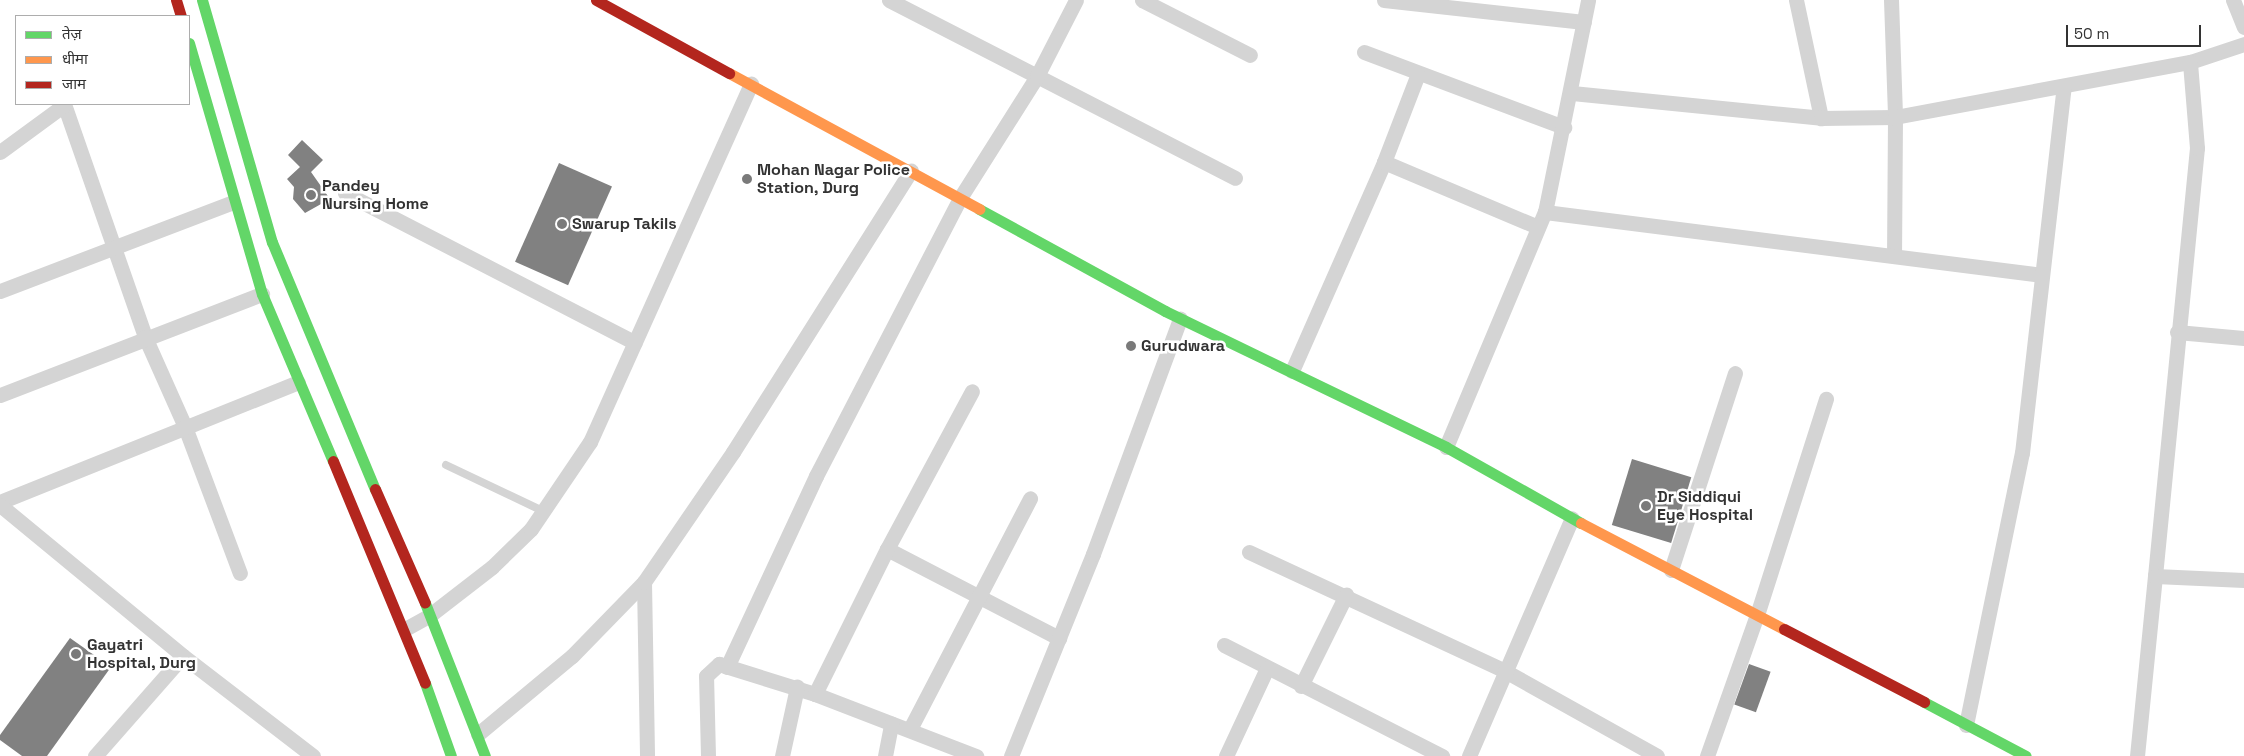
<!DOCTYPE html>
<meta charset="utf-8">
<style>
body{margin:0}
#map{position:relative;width:2244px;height:756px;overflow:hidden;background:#fff;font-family:"Space Grotesk","Noto Sans Devanagari",sans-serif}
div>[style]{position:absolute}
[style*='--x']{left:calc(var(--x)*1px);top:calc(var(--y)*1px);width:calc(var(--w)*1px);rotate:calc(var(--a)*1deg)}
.building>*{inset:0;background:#818181;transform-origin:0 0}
.lane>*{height:8px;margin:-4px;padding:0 4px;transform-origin:4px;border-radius:4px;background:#d4d4d4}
.street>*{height:15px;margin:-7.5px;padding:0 7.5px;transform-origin:7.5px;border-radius:7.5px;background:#d4d4d4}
.fast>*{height:11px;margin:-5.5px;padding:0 5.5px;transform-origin:5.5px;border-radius:5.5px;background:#63d668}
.slow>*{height:11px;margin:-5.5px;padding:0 5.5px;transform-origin:5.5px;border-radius:5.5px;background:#ff974d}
.jam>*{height:11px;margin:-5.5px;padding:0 5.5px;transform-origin:5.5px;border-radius:5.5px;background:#b3261e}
.dots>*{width:14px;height:14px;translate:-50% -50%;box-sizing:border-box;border:2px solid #fff;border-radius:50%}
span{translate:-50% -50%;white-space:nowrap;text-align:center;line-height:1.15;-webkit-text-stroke:5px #fff;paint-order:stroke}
.poi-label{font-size:16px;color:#333;font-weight:700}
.left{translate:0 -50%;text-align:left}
.legend{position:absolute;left:15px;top:15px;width:175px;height:90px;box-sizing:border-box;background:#fff;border:1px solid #adadad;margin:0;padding:6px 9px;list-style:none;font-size:15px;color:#333}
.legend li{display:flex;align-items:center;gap:10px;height:25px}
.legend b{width:25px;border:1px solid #adadad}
.scale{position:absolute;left:2066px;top:25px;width:135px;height:22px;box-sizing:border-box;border:2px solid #333;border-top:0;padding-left:6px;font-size:15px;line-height:18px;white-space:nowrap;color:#333;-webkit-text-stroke:4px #fff;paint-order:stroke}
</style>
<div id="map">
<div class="building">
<div style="clip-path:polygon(302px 140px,323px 160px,311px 172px,330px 199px,305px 213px,293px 199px,294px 187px,287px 179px,300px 167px,288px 155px)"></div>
<div style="left:559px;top:163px;width:58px;height:108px;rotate:24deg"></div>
<div style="left:1632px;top:459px;width:62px;height:69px;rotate:17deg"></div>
<div style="clip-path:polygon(70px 638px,111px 667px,47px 756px,22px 756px,0 740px,0 735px)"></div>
<div style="left:1749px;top:664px;width:23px;height:43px;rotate:20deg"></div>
</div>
<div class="lane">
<div style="--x:446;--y:465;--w:107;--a:25.4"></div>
</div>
<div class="street">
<div style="--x:889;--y:0;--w:389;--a:27.2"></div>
<div style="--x:1142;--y:0;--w:121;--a:27"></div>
<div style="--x:1384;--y:0;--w:201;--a:6.3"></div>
<div style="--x:1796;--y:0;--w:121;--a:78"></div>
<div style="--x:1891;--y:0;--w:117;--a:88"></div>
<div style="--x:1895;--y:117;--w:138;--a:90.4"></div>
<div style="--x:2233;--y:0;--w:29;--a:68"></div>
<div style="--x:1364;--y:52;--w:214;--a:20.6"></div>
<div style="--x:1572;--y:93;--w:250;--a:5.7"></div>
<div style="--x:1821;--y:118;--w:74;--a:-0.8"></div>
<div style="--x:1895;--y:117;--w:300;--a:-10.6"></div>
<div style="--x:2190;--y:62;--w:57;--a:-18.4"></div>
<div style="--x:64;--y:104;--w:247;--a:70.8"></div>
<div style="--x:145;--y:337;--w:98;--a:66"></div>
<div style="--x:185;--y:427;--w:156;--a:69.4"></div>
<div style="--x:0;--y:152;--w:79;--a:-36.3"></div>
<div style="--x:1384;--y:162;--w:167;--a:22.9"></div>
<div style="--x:345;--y:193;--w:326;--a:27.3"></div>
<div style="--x:1545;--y:212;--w:501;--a:7.22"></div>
<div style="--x:0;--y:291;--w:249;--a:-20.9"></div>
<div style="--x:2177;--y:332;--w:67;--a:5.1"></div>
<div style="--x:1292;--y:371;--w:228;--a:-66.2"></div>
<div style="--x:1384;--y:162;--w:94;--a:-68.9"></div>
<div style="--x:0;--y:395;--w:281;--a:-21.1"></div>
<div style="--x:1446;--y:447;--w:255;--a:-67.2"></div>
<div style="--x:1545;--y:212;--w:216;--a:-78.5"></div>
<div style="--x:0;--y:502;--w:321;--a:-21.9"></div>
<div style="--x:0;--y:505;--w:237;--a:39.5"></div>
<div style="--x:887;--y:549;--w:194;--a:27.4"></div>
<div style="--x:1249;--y:552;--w:282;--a:24.9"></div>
<div style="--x:1505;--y:671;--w:174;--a:29.2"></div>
<div style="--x:1671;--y:570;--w:207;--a:-72"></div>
<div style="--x:2155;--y:576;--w:430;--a:-84.4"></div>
<div style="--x:2197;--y:148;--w:86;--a:-94.7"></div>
<div style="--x:644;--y:582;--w:174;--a:89"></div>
<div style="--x:405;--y:629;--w:29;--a:-29"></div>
<div style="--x:430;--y:615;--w:78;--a:-37.7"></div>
<div style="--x:492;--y:567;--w:54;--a:-44.3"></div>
<div style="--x:531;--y:529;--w:105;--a:-55.9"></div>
<div style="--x:590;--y:442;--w:393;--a:-65.8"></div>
<div style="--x:1224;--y:645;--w:245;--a:27"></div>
<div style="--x:727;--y:667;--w:211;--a:-65"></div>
<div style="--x:816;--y:476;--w:313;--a:-62.6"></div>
<div style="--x:960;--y:198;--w:144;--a:-57.7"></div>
<div style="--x:1037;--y:76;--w:85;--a:-62.8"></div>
<div style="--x:1301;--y:686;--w:102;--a:-63.7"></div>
<div style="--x:815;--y:694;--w:162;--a:-63.6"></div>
<div style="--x:887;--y:549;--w:179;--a:-61.7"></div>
<div style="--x:1966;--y:725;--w:278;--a:-78.4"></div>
<div style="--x:2022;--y:453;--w:369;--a:-83.5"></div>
<div style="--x:910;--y:729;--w:260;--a:-62.5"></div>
<div style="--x:478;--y:734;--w:122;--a:-39.7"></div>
<div style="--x:572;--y:656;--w:103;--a:-45.8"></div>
<div style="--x:644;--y:582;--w:158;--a:-55.6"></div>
<div style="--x:733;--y:452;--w:333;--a:-57.7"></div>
<div style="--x:95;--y:756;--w:133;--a:-48.7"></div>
<div style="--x:183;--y:656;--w:164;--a:37.6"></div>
<div style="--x:708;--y:756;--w:80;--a:-91.4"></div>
<div style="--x:706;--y:676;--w:18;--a:-43"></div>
<div style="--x:719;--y:664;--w:101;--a:17.4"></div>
<div style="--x:815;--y:694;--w:173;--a:21.1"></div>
<div style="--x:782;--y:756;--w:71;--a:-77.7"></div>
<div style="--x:885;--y:756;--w:33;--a:-79"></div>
<div style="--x:1011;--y:756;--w:218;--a:-67.9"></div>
<div style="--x:1093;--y:554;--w:251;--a:-69.7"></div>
<div style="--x:1226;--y:756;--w:97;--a:-65"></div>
<div style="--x:1469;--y:756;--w:259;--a:-66.6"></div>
<div style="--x:1707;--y:756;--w:150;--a:-70.5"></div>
<div style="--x:1757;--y:615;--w:227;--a:-72.3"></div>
<div style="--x:2137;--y:756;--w:181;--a:-84.3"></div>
<div style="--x:2155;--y:576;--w:89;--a:2.6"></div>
</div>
<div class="fast">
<div style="--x:202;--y:0;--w:252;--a:73.9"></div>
<div style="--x:272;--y:242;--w:268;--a:67.4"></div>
<div style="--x:189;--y:43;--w:261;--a:73.8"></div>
<div style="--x:262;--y:294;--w:181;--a:67"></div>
<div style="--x:979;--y:209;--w:212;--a:28.7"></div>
<div style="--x:1165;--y:311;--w:312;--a:25.8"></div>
<div style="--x:1446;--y:447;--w:155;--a:29.4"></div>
<div style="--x:425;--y:603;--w:164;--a:68.6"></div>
<div style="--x:425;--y:683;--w:77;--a:70.4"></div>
<div style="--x:1924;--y:702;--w:115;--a:27.9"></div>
</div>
<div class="slow">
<div style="--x:729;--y:73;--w:285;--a:28.5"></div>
<div style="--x:1581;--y:523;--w:229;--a:27.6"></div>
</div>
<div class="jam">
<div style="--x:176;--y:0;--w:17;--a:73"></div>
<div style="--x:596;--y:0;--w:152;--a:28.8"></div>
<div style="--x:333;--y:461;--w:240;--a:67.5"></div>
<div style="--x:375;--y:489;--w:124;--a:66.3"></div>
<div style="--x:1784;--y:629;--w:158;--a:27.5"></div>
</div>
<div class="dots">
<div style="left:747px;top:179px;background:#7a7a7a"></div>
<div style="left:311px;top:195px;background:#7a7a7a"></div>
<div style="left:562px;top:224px;background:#7a7a7a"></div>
<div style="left:1131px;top:346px;background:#7a7a7a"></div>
<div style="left:1646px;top:506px;background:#7a7a7a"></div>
<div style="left:76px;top:654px;background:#7a7a7a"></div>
</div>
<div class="poi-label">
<span class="left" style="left:757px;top:179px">Mohan Nagar Police<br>Station, Durg</span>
<span class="left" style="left:322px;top:195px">Pandey<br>Nursing Home</span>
<span class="left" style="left:572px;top:224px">Swarup Takils</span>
<span class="left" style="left:1141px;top:346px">Gurudwara</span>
<span class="left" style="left:1657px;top:506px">Dr Siddiqui<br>Eye Hospital</span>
<span class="left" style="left:87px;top:654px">Gayatri<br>Hospital, Durg</span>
</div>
<ul class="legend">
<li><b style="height:6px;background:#63d668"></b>तेज़</li>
<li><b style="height:6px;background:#ff974d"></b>धीमा</li>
<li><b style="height:6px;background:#b3261e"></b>जाम</li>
</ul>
<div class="scale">50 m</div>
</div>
